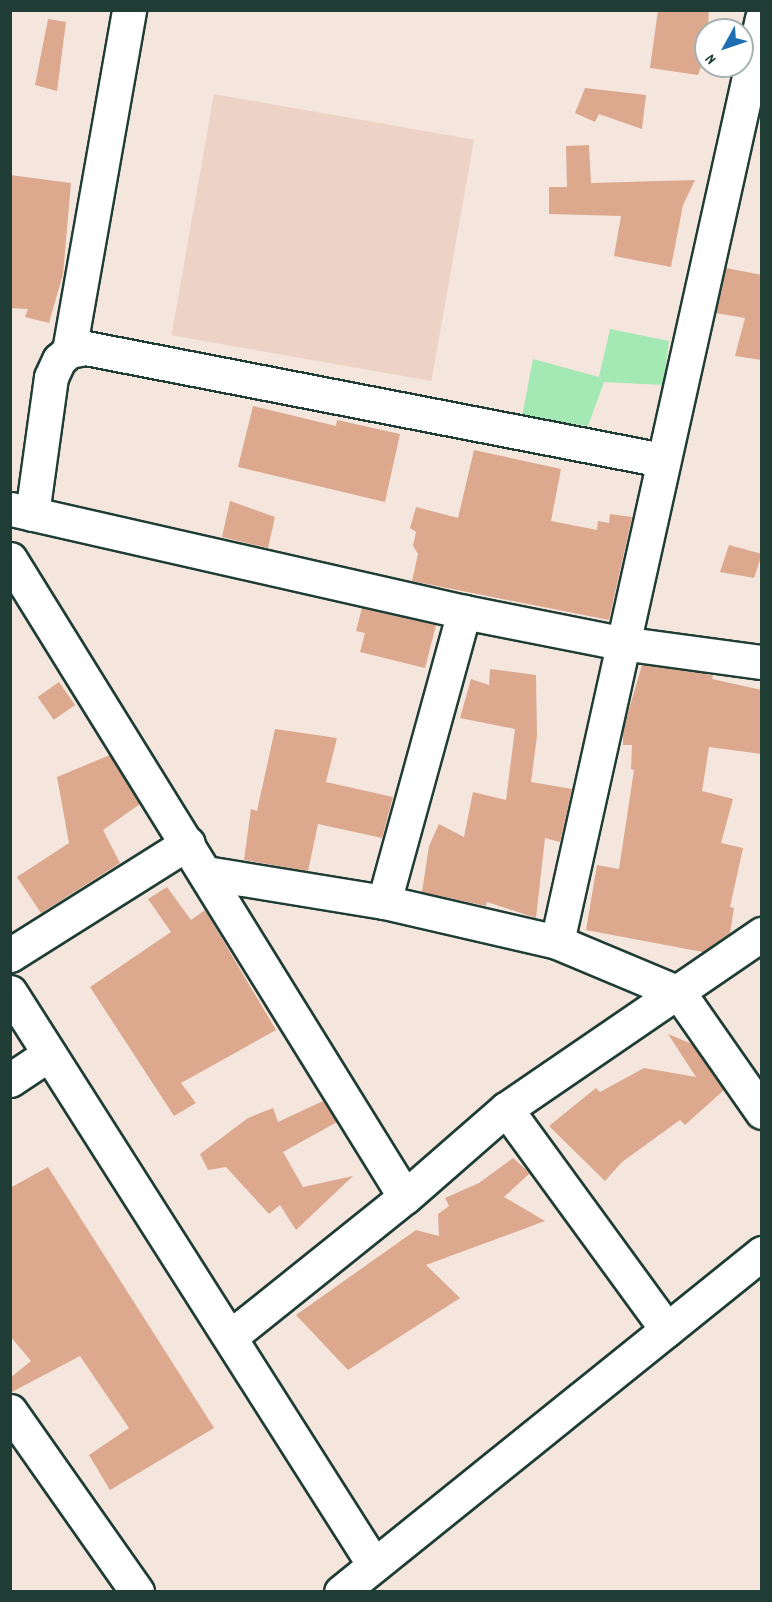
<!DOCTYPE html>
<style>
body{margin:0}
#map{position:relative;width:772px;height:1602px;overflow:hidden;background:#f4e5dd;font-family:Dekko,sans-serif}
div>[style]{position:absolute}
[style*='--x']{left:calc(var(--x)*1px);top:calc(var(--y)*1px);width:calc(var(--w)*1px);rotate:calc(var(--a)*1deg)}
.built>*{inset:0;background:#edd3c6;transform-origin:0 0}
.green>*{inset:0;background:#a4e8b3}
.building>*{inset:0;background:#dca98f;transform-origin:0 0}
.roads{filter:drop-shadow(2px 0 #1f3d34) drop-shadow(-2px 0 #1f3d34) drop-shadow(0 2px #1f3d34) drop-shadow(0 -2px #1f3d34)}
.minor>*{height:33px;margin:-16.5px;padding:0 16.5px;transform-origin:16.5px;border-radius:16.5px;background:#fff}
.tertiary>*{height:33px;margin:-16.5px;padding:0 16.5px;transform-origin:16.5px;border-radius:16.5px;background:#fff}
span{translate:-50% -50%;white-space:nowrap;text-align:center;line-height:1.15;-webkit-text-stroke:5px #fff;paint-order:stroke}
.frame{position:absolute;inset:0;border:12px solid #1f3d34;pointer-events:none}
.north{position:absolute;left:694px;top:18px;width:60px;height:60px;box-sizing:border-box;background:#fff;border:2px solid #a5b1ae;border-radius:50%;rotate:230deg;font-size:16px;font-weight:700;line-height:24px;text-align:center;color:#1f3d34}
.north::after{content:'';display:block;margin:auto;width:21px;height:27px;background:#1f6fb2;clip-path:polygon(50% 0,100% 100%,50% 72%,0 100%)}
</style>
<div id="map">
<div class="built">
<div style="left:214px;top:94px;width:264px;height:245px;rotate:10deg"></div>
</div>
<div class="green">
<div style="clip-path:polygon(610px 329px,669px 341px,663px 385px,604px 382px,588px 426px,522px 417px,533px 359px,599px 377px)"></div>
</div>
<div class="building">
<div style="clip-path:polygon(658px 10px,709px 10px,706px 53px,698px 75px,650px 68px)"></div>
<div style="clip-path:polygon(48px 19px,66px 22px,57px 91px,35px 85px)"></div>
<div style="clip-path:polygon(585px 88px,646px 95px,642px 129px,599px 114px,595px 122px,575px 113px)"></div>
<div style="clip-path:polygon(589px 145px,591px 183px,695px 180px,683px 205px,671px 267px,614px 256px,621px 216px,549px 214px,549px 187px,567px 187px,566px 146px)"></div>
<div style="clip-path:polygon(10px 175px,71px 183px,63px 274px,49px 323px,25px 317px,28px 309px,10px 308px)"></div>
<div style="clip-path:polygon(726px 268px,762px 275px,762px 360px,735px 356px,745px 318px,716px 313px)"></div>
<div style="clip-path:polygon(253px 406px,336px 426px,337px 420px,400px 434px,385px 502px,238px 467px)"></div>
<div style="clip-path:polygon(474px 450px,561px 469px,551px 521px,597px 530px,598px 521px,609px 523px,610px 514px,632px 517px,609px 620px,412px 581px,418px 554px,413px 546px,416px 532px,410px 528px,416px 507px,458px 518px)"></div>
<div style="clip-path:polygon(230px 501px,275px 517px,268px 548px,222px 537px)"></div>
<div style="clip-path:polygon(729px 545px,762px 554px,754px 578px,720px 572px)"></div>
<div style="clip-path:polygon(362px 608px,436px 625px,425px 668px,360px 652px,365px 633px,356px 631px)"></div>
<div style="clip-path:polygon(642px 665px,702px 673px,713px 676px,712px 679px,762px 690px,762px 754px,709px 747px,702px 791px,733px 799px,721px 843px,743px 848px,730px 907px,734px 908px,730px 933px,703px 952px,586px 930px,597px 865px,619px 869px,634px 770px,631px 769px,632px 745px,623px 745px,623px 730px)"></div>
<div style="clip-path:polygon(490px 669px,536px 675px,537px 736px,531px 782px,572px 789px,560px 842px,545px 838px,536px 918px,487px 902px,486px 906px,422px 892px,429px 846px,439px 824px,464px 837px,473px 792px,506px 800px,515px 729px,460px 718px,471px 679px,489px 685px)"></div>
<div style="left:59px;top:682px;width:28px;height:26px;rotate:55deg"></div>
<div style="clip-path:polygon(275px 729px,337px 738px,326px 782px,393px 797px,382px 838px,318px 824px,308px 871px,244px 860px,251px 809px,257px 811px)"></div>
<div style="clip-path:polygon(110px 755px,140px 804px,103px 830px,120px 863px,41px 913px,17px 877px,69px 843px,57px 777px)"></div>
<div style="clip-path:polygon(167px 887px,191px 920px,205px 910px,276px 1030px,181px 1083px,196px 1103px,174px 1116px,90px 987px,171px 932px,148px 899px)"></div>
<div style="clip-path:polygon(668px 1034px,692px 1044px,724px 1090px,685px 1125px,680px 1120px,622px 1162px,605px 1181px,549px 1126px,596px 1088px,600px 1092px,644px 1068px,696px 1077px)"></div>
<div style="clip-path:polygon(323px 1101px,337px 1122px,283px 1152px,303px 1187px,353px 1176px,296px 1230px,280px 1205px,269px 1214px,226px 1167px,208px 1170px,200px 1154px,248px 1118px,273px 1108px,278px 1122px)"></div>
<div style="clip-path:polygon(513px 1158px,530px 1173px,504px 1197px,545px 1221px,426px 1265px,460px 1298px,348px 1370px,296px 1315px,416px 1230px,439px 1236px,438px 1214px,449px 1206px,445px 1198px,479px 1183px)"></div>
<div style="clip-path:polygon(48px 1167px,214px 1428px,110px 1490px,89px 1455px,129px 1428px,80px 1356px,10px 1393px,10px 1378px,31px 1361px,10px 1336px,10px 1188px)"></div>
</div>
<div class="roads">
<div class="minor">
<div style="--x:69;--y:351;--w:346;--a:-80"></div>
<div style="--x:11;--y:509;--w:465;--a:12.8"></div>
<div style="--x:464;--y:612;--w:160;--a:11.2"></div>
<div style="--x:621;--y:643;--w:142;--a:7.7"></div>
<div style="--x:32;--y:514;--w:138;--a:-82.1"></div>
<div style="--x:51;--y:377;--w:19;--a:-65"></div>
<div style="--x:59;--y:360;--w:13;--a:-42"></div>
<div style="--x:69;--y:351;--w:17;--a:-10"></div>
<div style="--x:86;--y:348;--w:587;--a:11"></div>
<div style="--x:10;--y:559;--w:750;--a:58.24"></div>
<div style="--x:206;--y:873;--w:180;--a:9.3"></div>
<div style="--x:384;--y:902;--w:178;--a:13"></div>
<div style="--x:557;--y:942;--w:132;--a:22.7"></div>
<div style="--x:679;--y:993;--w:145;--a:55.1"></div>
<div style="--x:384;--y:902;--w:301;--a:-74.6"></div>
<div style="--x:557;--y:942;--w:946;--a:-77.49"></div>
<div style="--x:10;--y:955;--w:210;--a:-32.2"></div>
<div style="--x:10;--y:992;--w:679;--a:57.57"></div>
<div style="--x:10;--y:1080;--w:47;--a:-33.7"></div>
<div style="--x:506;--y:1109;--w:273;--a:53.9"></div>
<div style="--x:230;--y:1337;--w:224;--a:-38.7"></div>
<div style="--x:405;--y:1197;--w:134;--a:-41.1"></div>
<div style="--x:506;--y:1109;--w:310;--a:-34.4"></div>
<div style="--x:10;--y:1411;--w:221;--a:54.9"></div>
</div>
<div class="tertiary">
<div style="--x:341;--y:1592;--w:541;--a:-38.84"></div>
</div>
</div>
<div class="frame"></div>
<div class="north">N</div>
</div>
